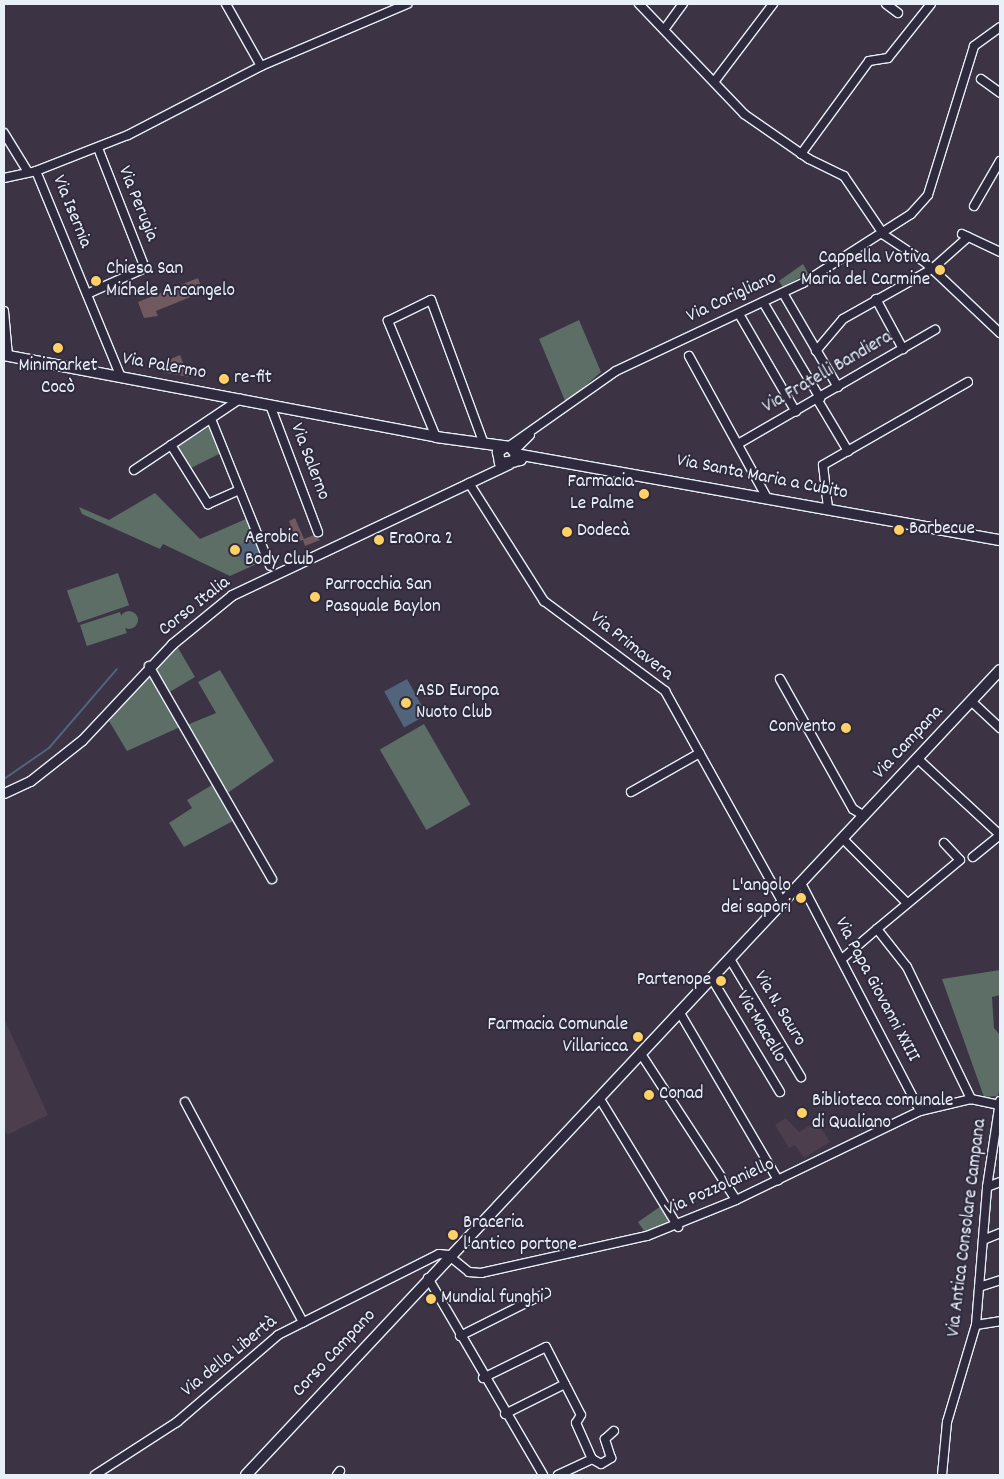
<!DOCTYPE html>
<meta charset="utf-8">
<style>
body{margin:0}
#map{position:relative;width:1004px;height:1479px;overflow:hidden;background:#3c3344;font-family:Dekko,sans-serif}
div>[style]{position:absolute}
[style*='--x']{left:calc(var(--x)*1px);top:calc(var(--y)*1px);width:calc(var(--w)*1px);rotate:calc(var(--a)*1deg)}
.built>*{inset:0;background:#4c3e4c}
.green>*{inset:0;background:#5d6e66;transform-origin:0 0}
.round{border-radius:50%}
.water>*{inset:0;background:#51647c;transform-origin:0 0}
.stream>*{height:2px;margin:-1px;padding:0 1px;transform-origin:1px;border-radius:1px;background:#51647c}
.building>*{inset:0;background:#70595f}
.roads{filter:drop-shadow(1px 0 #e8f1f8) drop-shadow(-1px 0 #e8f1f8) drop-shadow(0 1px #e8f1f8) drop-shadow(0 -1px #e8f1f8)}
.minor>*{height:8px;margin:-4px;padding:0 4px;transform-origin:4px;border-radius:4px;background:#2f2a3d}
.tertiary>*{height:9px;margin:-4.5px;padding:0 4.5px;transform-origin:4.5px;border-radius:4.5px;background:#2f2a3d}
.secondary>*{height:10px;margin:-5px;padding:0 5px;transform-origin:5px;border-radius:5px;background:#2f2a3d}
.dots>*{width:14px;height:14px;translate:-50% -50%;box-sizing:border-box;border:2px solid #2f2a3d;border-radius:50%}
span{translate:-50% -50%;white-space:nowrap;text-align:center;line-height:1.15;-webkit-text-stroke:4px #2f2a3d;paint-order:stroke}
.street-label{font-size:19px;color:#e8f1f8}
.poi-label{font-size:19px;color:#e8f1f8}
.right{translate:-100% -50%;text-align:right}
.left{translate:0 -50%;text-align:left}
.frame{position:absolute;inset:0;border:5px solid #e8f1f8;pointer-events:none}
</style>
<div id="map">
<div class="built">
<div style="clip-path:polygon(4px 1018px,48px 1115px,7px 1135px,4px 1128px)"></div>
<div style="clip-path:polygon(786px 1118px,799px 1132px,817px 1121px,830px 1142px,804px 1158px,795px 1145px,789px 1148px,775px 1125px)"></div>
</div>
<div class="green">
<div style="clip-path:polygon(803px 264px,808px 273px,783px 287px,779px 281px)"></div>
<div style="clip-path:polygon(579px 320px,601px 372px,566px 403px,539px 339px)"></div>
<div style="clip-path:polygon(210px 426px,221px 453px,191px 468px,177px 447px)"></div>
<div style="clip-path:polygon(155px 493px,200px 539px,246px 519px,263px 561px,230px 576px,163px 544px,160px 549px,82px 514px,79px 507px,109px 520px)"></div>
<div style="left:118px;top:573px;width:34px;height:54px;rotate:71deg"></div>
<div class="round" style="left:120px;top:611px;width:18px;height:18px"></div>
<div style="left:120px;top:612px;width:22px;height:42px;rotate:72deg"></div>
<div style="clip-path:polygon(177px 646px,195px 677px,168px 693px,154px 669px)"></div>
<div style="clip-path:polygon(220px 670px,274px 761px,226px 794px,187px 725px,216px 713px,198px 682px)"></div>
<div style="clip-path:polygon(149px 674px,180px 727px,127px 751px,109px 721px)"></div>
<div style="left:424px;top:724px;width:93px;height:51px;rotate:60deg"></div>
<div style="clip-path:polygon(212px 785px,233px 821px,184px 847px,169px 823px,192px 808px,187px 800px)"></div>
<div style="clip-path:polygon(1000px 970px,1000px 995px,992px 997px,994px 1028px,1000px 1035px,1000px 1085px,998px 1096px,984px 1097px,942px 979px)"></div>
<div style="clip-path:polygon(661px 1206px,672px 1225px,646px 1234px,638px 1222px)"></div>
</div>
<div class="water">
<div class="round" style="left:238px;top:541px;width:22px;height:22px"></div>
<div style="left:407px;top:679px;width:41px;height:26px;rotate:61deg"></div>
</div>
<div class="stream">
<div style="--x:4;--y:779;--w:55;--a:-34.6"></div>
<div style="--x:49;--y:748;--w:104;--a:-49.3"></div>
</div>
<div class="building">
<div style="clip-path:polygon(198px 278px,203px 292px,156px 311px,158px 316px,144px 318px,138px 302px)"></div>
<div style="clip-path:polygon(180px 355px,189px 377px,162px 372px,159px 364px)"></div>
<div style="clip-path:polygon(295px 518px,304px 539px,314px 535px,320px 540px,305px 546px,303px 540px,297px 542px,289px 521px)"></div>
</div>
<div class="roads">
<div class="minor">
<div style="--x:226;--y:4;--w:71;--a:60.6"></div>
<div style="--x:639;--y:4;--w:152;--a:46.3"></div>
<div style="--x:744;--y:114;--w:79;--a:34.7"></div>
<div style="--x:809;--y:159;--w:39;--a:26"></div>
<div style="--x:844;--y:176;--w:71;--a:55.9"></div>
<div style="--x:884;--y:235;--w:50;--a:33.7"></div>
<div style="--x:926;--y:263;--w:102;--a:43.4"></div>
<div style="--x:886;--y:4;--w:15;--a:37"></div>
<div style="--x:666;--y:27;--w:29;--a:-54"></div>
<div style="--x:981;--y:79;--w:24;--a:36"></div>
<div style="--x:714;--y:82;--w:98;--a:-52.9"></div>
<div style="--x:4;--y:133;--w:46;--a:58.4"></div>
<div style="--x:801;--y:154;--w:115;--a:-53.8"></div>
<div style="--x:869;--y:61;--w:19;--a:-9"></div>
<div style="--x:888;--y:58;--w:69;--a:-51.5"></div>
<div style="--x:36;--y:171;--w:223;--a:67.6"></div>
<div style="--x:4;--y:178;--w:33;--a:-12"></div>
<div style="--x:36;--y:171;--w:99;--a:-21.4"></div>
<div style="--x:128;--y:135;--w:150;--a:-27.4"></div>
<div style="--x:261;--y:66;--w:159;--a:-23"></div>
<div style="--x:974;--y:206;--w:52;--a:-60"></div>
<div style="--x:962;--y:234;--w:42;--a:25.3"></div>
<div style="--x:783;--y:293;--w:109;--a:59.7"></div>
<div style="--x:87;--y:294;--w:64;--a:-24.1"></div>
<div style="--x:145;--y:268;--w:129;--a:-111.4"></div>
<div style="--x:876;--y:299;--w:57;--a:61.6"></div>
<div style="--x:763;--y:302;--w:112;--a:59.3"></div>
<div style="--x:4;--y:311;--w:45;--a:84.9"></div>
<div style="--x:739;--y:314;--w:113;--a:59.8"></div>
<div style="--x:816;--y:351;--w:42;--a:-49.8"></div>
<div style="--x:843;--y:319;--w:102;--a:-29.3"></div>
<div style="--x:932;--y:269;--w:48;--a:-41.6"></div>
<div style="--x:689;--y:356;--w:160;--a:61.2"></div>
<div style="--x:817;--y:399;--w:61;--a:59.2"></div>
<div style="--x:270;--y:405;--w:136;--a:69.3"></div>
<div style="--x:211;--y:419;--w:158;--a:68.1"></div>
<div style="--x:436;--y:437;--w:126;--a:-112.5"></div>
<div style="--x:388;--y:321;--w:48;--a:-26"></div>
<div style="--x:431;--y:300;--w:153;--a:69.8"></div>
<div style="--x:738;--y:444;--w:228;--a:-30.1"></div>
<div style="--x:171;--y:445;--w:70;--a:57.9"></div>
<div style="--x:208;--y:504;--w:34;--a:-24"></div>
<div style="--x:508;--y:447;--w:132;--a:-35.1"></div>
<div style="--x:616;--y:371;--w:207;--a:-25.2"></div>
<div style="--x:803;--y:283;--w:128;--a:-32.6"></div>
<div style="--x:911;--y:214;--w:25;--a:-48"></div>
<div style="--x:928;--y:195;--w:156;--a:-72.8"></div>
<div style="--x:974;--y:46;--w:32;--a:-36"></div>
<div style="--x:515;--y:450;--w:21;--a:-45"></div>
<div style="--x:134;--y:470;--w:128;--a:-33.8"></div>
<div style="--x:469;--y:483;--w:140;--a:57.6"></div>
<div style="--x:544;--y:601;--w:151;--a:36.6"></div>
<div style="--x:665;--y:691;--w:243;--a:60.9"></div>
<div style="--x:828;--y:508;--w:43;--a:-96.6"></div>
<div style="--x:823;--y:465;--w:167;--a:-29.8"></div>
<div style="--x:149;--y:666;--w:246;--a:60"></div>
<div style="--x:780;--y:679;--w:149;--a:60.7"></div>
<div style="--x:853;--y:809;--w:13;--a:32"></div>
<div style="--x:971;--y:701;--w:40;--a:43"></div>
<div style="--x:918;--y:759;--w:112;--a:42.8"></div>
<div style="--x:1000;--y:835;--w:35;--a:141"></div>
<div style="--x:631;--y:792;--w:79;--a:-29.5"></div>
<div style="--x:843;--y:839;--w:91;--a:45"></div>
<div style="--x:944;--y:843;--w:23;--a:47"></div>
<div style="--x:960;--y:860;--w:108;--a:140.3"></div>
<div style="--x:877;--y:929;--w:48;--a:51.7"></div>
<div style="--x:907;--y:967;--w:147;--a:64.1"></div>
<div style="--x:802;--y:885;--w:255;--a:62.4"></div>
<div style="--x:730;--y:959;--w:138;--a:59"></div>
<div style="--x:842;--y:959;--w:46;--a:-40.6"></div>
<div style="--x:712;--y:979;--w:132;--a:59"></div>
<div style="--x:680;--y:1013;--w:194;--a:59.6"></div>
<div style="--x:641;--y:1054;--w:174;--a:56.9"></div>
<div style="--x:600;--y:1099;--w:150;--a:58.6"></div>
<div style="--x:185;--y:1102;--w:250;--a:61.8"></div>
<div style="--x:987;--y:1187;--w:14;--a:-21"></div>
<div style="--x:983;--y:1240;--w:18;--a:-22"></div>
<div style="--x:428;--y:1278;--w:228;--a:59.7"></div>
<div style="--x:979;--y:1287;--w:22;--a:-18"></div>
<div style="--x:976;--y:1325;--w:24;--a:-9"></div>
<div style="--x:460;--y:1336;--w:96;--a:-26.6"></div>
<div style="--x:483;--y:1378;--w:70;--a:-26.2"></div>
<div style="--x:546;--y:1347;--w:76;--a:62.8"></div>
<div style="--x:581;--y:1415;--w:9;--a:122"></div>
<div style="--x:576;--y:1423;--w:39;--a:66"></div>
<div style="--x:592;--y:1459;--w:10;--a:29"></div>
<div style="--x:601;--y:1464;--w:12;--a:-31"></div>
<div style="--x:611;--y:1458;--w:20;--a:-108"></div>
<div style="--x:605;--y:1439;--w:12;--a:-42"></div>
<div style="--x:505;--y:1414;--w:67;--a:-26.6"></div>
<div style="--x:95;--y:1475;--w:98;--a:-32.9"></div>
<div style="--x:177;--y:1422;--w:133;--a:-40.7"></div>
<div style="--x:278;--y:1335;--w:180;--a:-26.7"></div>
<div style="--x:439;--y:1254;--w:9;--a:6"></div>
<div style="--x:448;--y:1255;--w:27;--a:39"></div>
<div style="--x:469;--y:1272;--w:12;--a:5"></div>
<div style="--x:481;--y:1273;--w:170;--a:-12.6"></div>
<div style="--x:647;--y:1236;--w:96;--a:-22"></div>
<div style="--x:736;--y:1200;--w:204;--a:-25.8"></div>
<div style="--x:920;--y:1111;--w:52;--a:-13.2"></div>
<div style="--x:971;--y:1099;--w:29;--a:12"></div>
<div style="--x:337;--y:1475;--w:5;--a:-53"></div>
<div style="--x:558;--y:1475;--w:38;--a:-25"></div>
<div style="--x:942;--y:1475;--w:53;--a:-84.6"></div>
<div style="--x:947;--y:1422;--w:101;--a:-73.4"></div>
<div style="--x:976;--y:1325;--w:138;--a:-85.4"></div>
<div style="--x:987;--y:1187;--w:87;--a:-81.4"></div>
</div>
<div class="tertiary">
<div style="--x:4;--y:793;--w:29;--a:-25"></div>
<div style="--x:30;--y:781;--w:66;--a:-38.3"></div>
<div style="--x:82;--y:740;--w:132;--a:-46.8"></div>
<div style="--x:172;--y:644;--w:77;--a:-39.2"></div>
<div style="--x:232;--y:595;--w:306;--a:-25.3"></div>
</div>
<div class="secondary">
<div style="--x:4;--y:355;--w:440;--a:10.7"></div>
<div style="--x:436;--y:437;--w:75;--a:7.7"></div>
<div style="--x:510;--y:447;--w:9;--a:49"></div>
<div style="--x:516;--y:454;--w:8;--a:104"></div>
<div style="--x:505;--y:447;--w:9;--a:144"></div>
<div style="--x:498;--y:452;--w:11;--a:80"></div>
<div style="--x:500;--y:463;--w:21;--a:-8"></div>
<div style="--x:516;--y:454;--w:492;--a:10.1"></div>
<div style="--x:246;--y:1475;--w:1103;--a:-46.87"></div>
</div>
</div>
<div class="dots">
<div style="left:940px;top:270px;background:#ffd166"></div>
<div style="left:96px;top:281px;background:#ffd166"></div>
<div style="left:58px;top:348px;background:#ffd166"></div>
<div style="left:224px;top:379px;background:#ffd166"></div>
<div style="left:644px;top:494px;background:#ffd166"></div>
<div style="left:899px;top:530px;background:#ffd166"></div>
<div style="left:567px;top:532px;background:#ffd166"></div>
<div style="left:379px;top:540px;background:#ffd166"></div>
<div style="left:235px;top:550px;background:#ffd166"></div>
<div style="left:315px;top:597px;background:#ffd166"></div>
<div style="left:406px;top:703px;background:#ffd166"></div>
<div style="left:846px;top:728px;background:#ffd166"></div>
<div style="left:801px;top:898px;background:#ffd166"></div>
<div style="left:721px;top:981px;background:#ffd166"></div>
<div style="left:638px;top:1037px;background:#ffd166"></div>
<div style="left:649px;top:1095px;background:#ffd166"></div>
<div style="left:802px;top:1113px;background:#ffd166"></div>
<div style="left:453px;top:1235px;background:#ffd166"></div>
<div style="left:431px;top:1299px;background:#ffd166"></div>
</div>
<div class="street-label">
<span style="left:137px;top:204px;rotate:68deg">Via Perugia</span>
<span style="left:71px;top:212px;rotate:68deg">Via Isernia</span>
<span style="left:732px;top:298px;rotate:-25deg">Via Corigliano</span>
<span style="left:164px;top:367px;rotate:10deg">Via Palermo</span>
<span style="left:828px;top:373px;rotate:-30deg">Via Fratelli Bandiera</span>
<span style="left:309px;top:462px;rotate:69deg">Via Salerno</span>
<span style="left:762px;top:478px;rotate:11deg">Via Santa Maria a Cubito</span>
<span style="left:195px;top:607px;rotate:-38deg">Corso Italia</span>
<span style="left:631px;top:647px;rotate:38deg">Via Primavera</span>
<span style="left:909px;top:743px;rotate:-47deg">Via Campana</span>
<span style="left:876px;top:990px;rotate:62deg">Via Papa Giovanni XXIII</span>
<span style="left:779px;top:1009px;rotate:59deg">Via N. Sauro</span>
<span style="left:760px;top:1027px;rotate:59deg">Via Macello</span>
<span style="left:720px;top:1188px;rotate:-24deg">Via Pozzolaniello</span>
<span style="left:968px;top:1228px;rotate:-83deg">Via Antica Consolare Campana</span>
<span style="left:335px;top:1354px;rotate:-47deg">Corso Campano</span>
<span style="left:230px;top:1357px;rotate:-39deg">Via della Libertà</span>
</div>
<div class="poi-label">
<span class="right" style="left:930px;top:270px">Cappella Votiva<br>Maria del Carmine</span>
<span class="left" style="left:106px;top:281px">Chiesa San<br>Michele Arcangelo</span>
<span style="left:58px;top:378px">Minimarket<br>Cocò</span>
<span class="left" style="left:234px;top:379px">re-fit</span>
<span class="right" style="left:634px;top:494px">Farmacia<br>Le Palme</span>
<span class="left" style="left:909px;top:530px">Barbecue</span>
<span class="left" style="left:577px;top:532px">Dodecà</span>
<span class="left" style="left:245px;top:550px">Aerobic<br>Body Club</span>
<span class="left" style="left:389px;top:540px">EraOra 2</span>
<span class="left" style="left:325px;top:597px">Parrocchia San<br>Pasquale Baylon</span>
<span class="left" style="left:416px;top:703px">ASD Europa<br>Nuoto Club</span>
<span class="right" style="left:836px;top:728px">Convento</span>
<span class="right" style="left:791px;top:898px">L'angolo<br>dei sapori</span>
<span class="right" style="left:711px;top:981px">Partenope</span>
<span class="right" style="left:628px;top:1037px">Farmacia Comunale<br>Villaricca</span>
<span class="left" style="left:659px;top:1095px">Conad</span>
<span class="left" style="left:812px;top:1113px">Biblioteca comunale<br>di Qualiano</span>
<span class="left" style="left:463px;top:1235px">Braceria<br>l'antico portone</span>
<span class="left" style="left:441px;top:1299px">Mundial funghi</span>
</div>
<div class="frame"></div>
</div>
